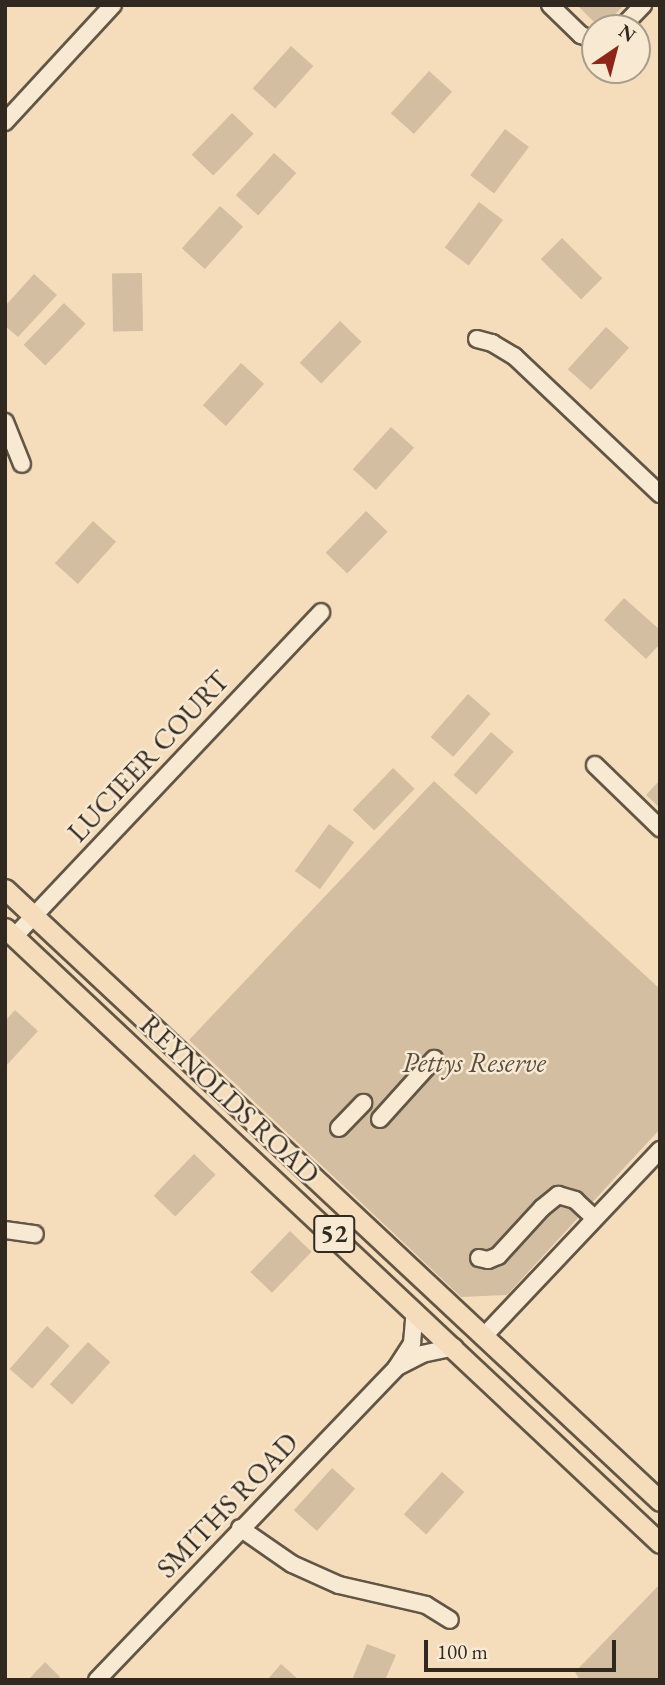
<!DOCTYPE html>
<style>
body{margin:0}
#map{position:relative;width:665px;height:1685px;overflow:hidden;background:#f5ddbc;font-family:"EB Garamond",serif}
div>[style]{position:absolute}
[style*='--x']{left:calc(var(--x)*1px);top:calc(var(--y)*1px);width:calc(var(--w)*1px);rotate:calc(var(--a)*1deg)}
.green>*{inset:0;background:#d4bea1;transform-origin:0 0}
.roads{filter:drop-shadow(2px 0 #625646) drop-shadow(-2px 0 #625646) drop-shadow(0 2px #625646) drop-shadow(0 -2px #625646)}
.minor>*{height:16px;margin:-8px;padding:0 8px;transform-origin:8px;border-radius:8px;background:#f8e9d3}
.major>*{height:19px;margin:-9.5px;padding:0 9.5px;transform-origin:9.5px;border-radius:9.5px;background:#f5ddbc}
span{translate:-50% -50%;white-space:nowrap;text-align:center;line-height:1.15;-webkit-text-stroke:5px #f8e9d3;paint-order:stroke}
.shield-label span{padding:2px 5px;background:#f8e9d3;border:2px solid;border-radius:5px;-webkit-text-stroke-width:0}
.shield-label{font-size:26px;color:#31291f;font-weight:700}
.street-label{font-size:28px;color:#31291f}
.park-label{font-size:28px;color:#5a4e40;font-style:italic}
.frame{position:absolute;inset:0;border:7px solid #31291f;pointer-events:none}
.north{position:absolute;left:581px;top:14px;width:70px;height:70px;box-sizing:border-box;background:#f8e9d3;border:2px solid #a89c8b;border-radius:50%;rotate:35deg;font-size:19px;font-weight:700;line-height:28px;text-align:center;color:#31291f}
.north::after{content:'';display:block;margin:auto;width:24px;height:32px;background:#8f2418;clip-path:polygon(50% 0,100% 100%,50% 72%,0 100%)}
.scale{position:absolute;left:424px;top:1640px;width:192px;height:32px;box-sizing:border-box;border:4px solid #31291f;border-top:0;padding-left:9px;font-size:21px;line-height:24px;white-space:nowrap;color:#31291f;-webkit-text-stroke:5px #f8e9d3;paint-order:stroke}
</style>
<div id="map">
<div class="green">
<div style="clip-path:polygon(577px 5px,624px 5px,606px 24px,597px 25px)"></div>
<div style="left:291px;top:46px;width:30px;height:57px;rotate:42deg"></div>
<div style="left:429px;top:71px;width:31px;height:57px;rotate:42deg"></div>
<div style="left:232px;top:113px;width:30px;height:58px;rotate:44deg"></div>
<div style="left:505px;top:129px;width:30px;height:58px;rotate:37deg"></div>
<div style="left:274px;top:153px;width:30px;height:57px;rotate:42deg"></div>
<div style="left:479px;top:202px;width:30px;height:57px;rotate:37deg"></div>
<div style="left:220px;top:206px;width:31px;height:57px;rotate:42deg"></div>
<div style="left:562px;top:238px;width:57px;height:30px;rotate:45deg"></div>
<div style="left:142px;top:273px;width:58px;height:30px;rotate:89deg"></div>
<div style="clip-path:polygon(34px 274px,57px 295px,18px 337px,5px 326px,5px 306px)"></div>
<div style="left:64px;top:303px;width:30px;height:58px;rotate:44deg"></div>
<div style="left:340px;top:321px;width:30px;height:58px;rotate:44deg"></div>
<div style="left:606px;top:327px;width:31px;height:57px;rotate:42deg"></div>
<div style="left:241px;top:363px;width:31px;height:57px;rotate:42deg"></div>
<div style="left:391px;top:427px;width:31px;height:57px;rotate:42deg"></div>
<div style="left:366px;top:511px;width:30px;height:58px;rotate:44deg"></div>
<div style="left:93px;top:521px;width:31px;height:57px;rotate:42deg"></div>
<div style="clip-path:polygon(624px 598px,660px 630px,660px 644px,646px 659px,604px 620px)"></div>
<div style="left:468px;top:694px;width:30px;height:57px;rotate:41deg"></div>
<div style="left:491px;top:732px;width:30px;height:57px;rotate:41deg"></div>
<div style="left:393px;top:768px;width:30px;height:58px;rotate:44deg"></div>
<div style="clip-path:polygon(660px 780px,660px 808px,646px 795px)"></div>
<div style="clip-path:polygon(434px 781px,660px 989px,660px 1129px,507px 1295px,461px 1297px,189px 1040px)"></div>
<div style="left:329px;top:824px;width:31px;height:58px;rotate:36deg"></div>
<div style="clip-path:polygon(15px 1010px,38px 1031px,5px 1067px,5px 1021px)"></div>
<div style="left:194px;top:1154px;width:30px;height:58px;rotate:44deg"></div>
<div style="left:290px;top:1231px;width:30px;height:57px;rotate:44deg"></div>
<div style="left:47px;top:1326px;width:30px;height:57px;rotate:41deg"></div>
<div style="left:88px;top:1342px;width:30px;height:57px;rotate:42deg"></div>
<div style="left:332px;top:1468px;width:31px;height:57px;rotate:42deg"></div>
<div style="left:442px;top:1472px;width:30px;height:57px;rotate:42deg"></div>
<div style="clip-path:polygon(660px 1584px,660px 1680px,580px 1680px,575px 1672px)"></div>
<div style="clip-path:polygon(367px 1644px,396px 1655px,385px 1680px,352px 1680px)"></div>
<div style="clip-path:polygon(45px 1662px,60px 1677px,57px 1680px,28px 1680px)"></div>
<div style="clip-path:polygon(281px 1664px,299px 1680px,267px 1680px)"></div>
</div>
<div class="roads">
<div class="minor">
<div style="--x:550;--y:5;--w:43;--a:44.1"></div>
<div style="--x:581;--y:35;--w:15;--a:20"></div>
<div style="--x:621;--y:28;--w:32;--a:-46"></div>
<div style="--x:5;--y:122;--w:159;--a:-47.3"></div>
<div style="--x:477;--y:339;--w:16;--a:15"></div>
<div style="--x:492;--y:343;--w:26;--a:31"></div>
<div style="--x:514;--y:356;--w:201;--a:43.4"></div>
<div style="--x:5;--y:422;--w:45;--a:68"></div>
<div style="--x:595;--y:765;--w:91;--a:44.1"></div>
<div style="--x:14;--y:937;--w:447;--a:-46.6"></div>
<div style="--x:380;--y:1119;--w:81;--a:-48"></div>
<div style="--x:339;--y:1128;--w:35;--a:-46"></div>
<div style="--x:5;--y:1230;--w:30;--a:8"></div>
<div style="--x:479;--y:1258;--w:9;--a:13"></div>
<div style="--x:488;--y:1260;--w:11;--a:-22"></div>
<div style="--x:498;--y:1256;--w:65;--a:-47.5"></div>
<div style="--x:542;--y:1208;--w:21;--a:-39"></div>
<div style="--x:558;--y:1195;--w:18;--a:16"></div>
<div style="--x:575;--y:1200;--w:26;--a:43"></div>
<div style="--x:485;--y:1335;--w:255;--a:-46.6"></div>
<div style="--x:397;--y:1367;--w:28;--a:-27"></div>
<div style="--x:422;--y:1354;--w:33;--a:-12"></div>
<div style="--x:240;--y:1528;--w:63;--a:34.7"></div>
<div style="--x:292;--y:1564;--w:51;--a:24.1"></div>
<div style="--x:339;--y:1585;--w:89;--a:12.9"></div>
<div style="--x:426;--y:1605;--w:28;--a:32"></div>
<div style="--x:97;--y:1680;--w:432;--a:-46.2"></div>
<div style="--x:396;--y:1368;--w:30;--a:-57"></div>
<div style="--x:412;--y:1343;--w:32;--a:-85"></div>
</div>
<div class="major">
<div style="--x:5;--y:889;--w:896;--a:43.06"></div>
<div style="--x:5;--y:928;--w:898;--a:43.2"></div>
</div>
</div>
<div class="shield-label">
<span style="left:334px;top:1234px">52</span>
</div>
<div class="street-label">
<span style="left:148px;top:756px;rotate:-47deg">LUCIEER COURT</span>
<span style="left:230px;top:1099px;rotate:43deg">REYNOLDS ROAD</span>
<span style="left:227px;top:1505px;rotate:-46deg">SMITHS ROAD</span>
</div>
<div class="park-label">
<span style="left:474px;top:1062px">Pettys Reserve</span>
</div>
<div class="frame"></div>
<div class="north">N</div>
<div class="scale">100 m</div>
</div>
